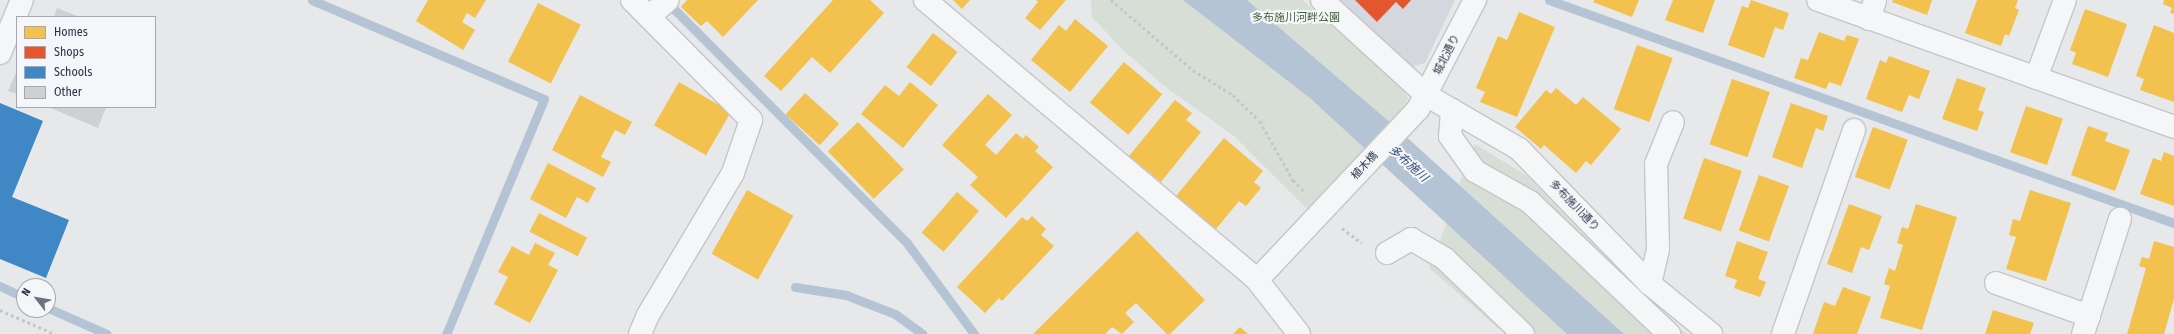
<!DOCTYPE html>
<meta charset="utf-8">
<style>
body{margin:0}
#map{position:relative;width:2174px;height:334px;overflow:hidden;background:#e6e8ea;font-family:"Fira Sans Condensed","Noto Sans JP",sans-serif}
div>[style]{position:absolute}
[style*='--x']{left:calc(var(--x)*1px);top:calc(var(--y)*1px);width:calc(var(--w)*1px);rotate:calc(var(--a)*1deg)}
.built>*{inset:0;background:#d4d7dd}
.green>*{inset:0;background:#d6ded6}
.water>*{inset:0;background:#b4c4d5}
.homes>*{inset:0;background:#f2c14e;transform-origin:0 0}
.shops>*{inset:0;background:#e4572e}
.schools>*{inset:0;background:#3f88c5}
.stream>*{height:9px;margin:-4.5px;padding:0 4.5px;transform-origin:4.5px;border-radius:4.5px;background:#b4c4d5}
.building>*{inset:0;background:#ced0d3}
.path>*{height:2.5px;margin-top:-1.25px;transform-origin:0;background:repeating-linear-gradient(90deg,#c5c6ca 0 3px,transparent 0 6px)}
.roads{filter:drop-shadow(1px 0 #c4c6c8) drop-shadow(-1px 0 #c4c6c8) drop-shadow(0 1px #c4c6c8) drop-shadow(0 -1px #c4c6c8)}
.minor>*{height:22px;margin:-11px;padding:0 11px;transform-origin:11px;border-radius:11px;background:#f5f6f7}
span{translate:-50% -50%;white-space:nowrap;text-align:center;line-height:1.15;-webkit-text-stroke:4px #f4f6f9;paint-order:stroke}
.park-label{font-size:11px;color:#3f6138}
.street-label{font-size:11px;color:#2b3445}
.water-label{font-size:12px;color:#34527a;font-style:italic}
.legend{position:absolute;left:16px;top:16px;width:140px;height:92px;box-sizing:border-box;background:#f4f6f9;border:1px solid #a4a8b1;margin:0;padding:5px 7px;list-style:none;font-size:12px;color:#2b3445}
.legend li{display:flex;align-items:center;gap:8px;height:20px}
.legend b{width:20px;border:1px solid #a4a8b1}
.north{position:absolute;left:16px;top:278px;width:40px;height:40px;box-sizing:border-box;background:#f4f6f9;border:1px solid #a4a8b1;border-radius:50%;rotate:301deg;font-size:11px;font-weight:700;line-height:16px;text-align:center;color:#2b3445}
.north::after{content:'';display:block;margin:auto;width:14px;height:18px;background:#6c737f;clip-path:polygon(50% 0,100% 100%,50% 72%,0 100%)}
</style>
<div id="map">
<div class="built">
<div style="clip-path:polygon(1336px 0,1455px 0,1425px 63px,1412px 67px)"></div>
</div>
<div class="green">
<div style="clip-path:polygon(1091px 0,1183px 0,1311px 99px,1367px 148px,1309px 211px,1234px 136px,1163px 85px,1122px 49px,1092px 17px)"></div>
<div style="clip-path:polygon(1247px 0,1302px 0,1396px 83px,1409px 98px,1392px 124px)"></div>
<div style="clip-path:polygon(1475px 144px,1527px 176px,1673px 326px,1688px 334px,1624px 334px,1459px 184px)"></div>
<div style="clip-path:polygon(1447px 222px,1567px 334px,1505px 334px,1429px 268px)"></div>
</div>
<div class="water">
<div style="clip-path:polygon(1183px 0,1247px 0,1392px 124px,1624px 334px,1567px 334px,1311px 99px)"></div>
</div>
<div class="homes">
<div style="clip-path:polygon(428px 0,486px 0,475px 18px,467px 13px,462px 22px,475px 30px,463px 50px,416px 21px)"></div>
<div style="clip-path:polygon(687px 0,758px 0,723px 37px,707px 21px,701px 26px,681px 7px)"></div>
<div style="clip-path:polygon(833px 0,870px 0,884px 13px,830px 73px,812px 57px,781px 91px,764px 76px)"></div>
<div style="clip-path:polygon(953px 0,970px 0,962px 9px)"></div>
<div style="clip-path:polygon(1036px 0,1066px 0,1040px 30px,1025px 18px,1038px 2px)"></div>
<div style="clip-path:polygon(1594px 0,1639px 0,1632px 17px,1593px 2px)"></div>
<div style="clip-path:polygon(1673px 0,1715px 0,1703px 33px,1665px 20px)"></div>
<div style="clip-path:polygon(1751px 0,1789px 13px,1783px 30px,1775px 27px,1764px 58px,1728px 45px,1742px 6px,1748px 8px)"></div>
<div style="clip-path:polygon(1893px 0,1932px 0,1927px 15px,1892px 2px)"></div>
<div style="clip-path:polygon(1977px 0,2018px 0,2015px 8px,2019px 10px,2009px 36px,2005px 34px,2001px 46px,1965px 33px)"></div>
<div style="clip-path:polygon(2164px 0,2174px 0,2174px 14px,2170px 13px,2172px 8px,2163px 4px)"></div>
<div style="left:538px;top:3px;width:48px;height:66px;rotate:27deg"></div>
<div style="clip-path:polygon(2085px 9px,2127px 24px,2108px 77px,2072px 64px,2076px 53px,2070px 50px)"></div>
<div style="clip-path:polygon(1519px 12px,1555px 27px,1517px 117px,1480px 102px,1485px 92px,1476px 88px,1498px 36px,1507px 40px)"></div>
<div style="clip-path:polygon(1075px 19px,1108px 46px,1070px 92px,1031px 60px,1059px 25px,1066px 31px)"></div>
<div style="clip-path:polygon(2154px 25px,2174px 33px,2174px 102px,2140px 90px,2144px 79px,2136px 76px)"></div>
<div style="clip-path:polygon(1819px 32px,1844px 41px,1847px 35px,1859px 39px,1841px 86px,1829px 82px,1826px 89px,1794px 78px,1801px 58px,1808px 60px)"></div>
<div style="left:933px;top:33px;width:31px;height:43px;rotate:38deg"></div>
<div style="left:1637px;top:45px;width:38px;height:68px;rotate:20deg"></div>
<div style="clip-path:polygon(1889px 56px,1930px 71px,1919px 99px,1909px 95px,1902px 112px,1866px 99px,1880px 60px,1886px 63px)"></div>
<div style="left:1124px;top:62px;width:50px;height:53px;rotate:40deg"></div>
<div style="clip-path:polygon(1957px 78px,1986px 88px,1978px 110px,1984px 112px,1977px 131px,1942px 119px)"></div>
<div style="left:1732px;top:79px;width:40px;height:69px;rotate:19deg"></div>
<div style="left:679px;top:82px;width:60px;height:50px;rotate:30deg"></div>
<div style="clip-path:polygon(910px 82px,938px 105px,903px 148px,861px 114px,885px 85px,899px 96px)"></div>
<div style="clip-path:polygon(1556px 88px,1576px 105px,1583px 97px,1621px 129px,1591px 165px,1586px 161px,1576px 173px,1544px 145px,1541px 149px,1515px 127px,1546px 90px,1551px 94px)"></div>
<div style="left:805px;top:93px;width:46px;height:29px;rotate:42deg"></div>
<div style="clip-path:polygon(988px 94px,1012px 115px,985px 145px,996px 155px,1016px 133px,1023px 139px,1026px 135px,1039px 147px,1035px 151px,1053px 167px,1006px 218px,970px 185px,978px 177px,942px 145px)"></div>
<div style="clip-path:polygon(580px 95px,632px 122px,625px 135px,615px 130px,601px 157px,611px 162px,603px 177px,552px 150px)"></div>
<div style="clip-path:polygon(1175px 100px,1192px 113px,1186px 120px,1201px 132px,1161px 182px,1129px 156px)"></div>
<div style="clip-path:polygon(1791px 103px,1828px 116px,1823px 131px,1816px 128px,1802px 168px,1772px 157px)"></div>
<div style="left:2026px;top:106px;width:39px;height:49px;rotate:19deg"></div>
<div style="left:858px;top:122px;width:66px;height:42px;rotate:46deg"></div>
<div style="clip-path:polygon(2088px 126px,2108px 133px,2105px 141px,2130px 150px,2115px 191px,2071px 175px)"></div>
<div style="left:1873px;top:127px;width:37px;height:53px;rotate:20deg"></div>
<div style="clip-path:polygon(1224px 138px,1263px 171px,1254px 182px,1261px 188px,1246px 206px,1239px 201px,1216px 229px,1176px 196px)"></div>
<div style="clip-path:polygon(2164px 152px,2174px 156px,2174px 206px,2140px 194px,2153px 158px,2161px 161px)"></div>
<div style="left:1704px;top:158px;width:40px;height:64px;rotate:19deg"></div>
<div style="clip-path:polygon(548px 163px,596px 188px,588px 203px,577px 197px,566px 218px,530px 199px)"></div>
<div style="left:1759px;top:175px;width:32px;height:59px;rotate:20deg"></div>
<div style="left:747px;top:190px;width:53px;height:73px;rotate:29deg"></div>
<div style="clip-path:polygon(2030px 190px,2071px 203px,2046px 281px,2006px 269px,2016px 237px,2009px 235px,2013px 219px,2020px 221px)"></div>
<div style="left:957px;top:192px;width:29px;height:54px;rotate:41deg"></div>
<div style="clip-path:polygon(1849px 204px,1882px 216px,1869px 250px,1861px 247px,1852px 273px,1827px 264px)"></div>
<div style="clip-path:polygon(1916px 204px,1957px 217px,1922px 330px,1880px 318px,1890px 286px,1884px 284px,1889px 268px,1895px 271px,1903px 245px,1897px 243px,1902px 227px,1908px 229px)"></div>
<div style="left:539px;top:213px;width:54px;height:21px;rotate:27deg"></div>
<div style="clip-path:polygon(1032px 216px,1046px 229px,1041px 235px,1054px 246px,1002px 301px,999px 298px,985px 313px,957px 287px,1022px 217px,1027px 221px)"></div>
<div style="clip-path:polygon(1137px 231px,1205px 300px,1170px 334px,1167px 334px,1136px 303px,1125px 313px,1134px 322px,1122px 334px,1112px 327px,1105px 334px,1033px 334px)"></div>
<div style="clip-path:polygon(1737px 241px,1768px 252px,1758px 279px,1766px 282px,1760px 297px,1734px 288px,1737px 280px,1725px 276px)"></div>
<div style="clip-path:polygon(2154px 241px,2174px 247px,2174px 299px,2164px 334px,2127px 334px,2146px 268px,2139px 266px,2142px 257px,2149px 259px)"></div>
<div style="clip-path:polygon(535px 243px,555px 253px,548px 265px,558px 270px,530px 323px,494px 304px,508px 277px,498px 272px,512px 246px,529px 255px)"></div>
<div style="clip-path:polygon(1843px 287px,1871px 297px,1857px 334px,1813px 334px,1824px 302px,1835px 306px)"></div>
<div style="clip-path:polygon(1993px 310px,2034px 323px,2030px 334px,1985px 334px)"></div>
<div style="clip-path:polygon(1240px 327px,1248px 334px,1233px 334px)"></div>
</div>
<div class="shops">
<div style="clip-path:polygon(1355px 0,1411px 0,1403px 9px,1396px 2px,1377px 22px)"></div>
</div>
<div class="schools">
<div style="clip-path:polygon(0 103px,43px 121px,12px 197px,69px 220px,46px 278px,0 259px)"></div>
</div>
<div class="stream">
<div style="--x:312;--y:0;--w:252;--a:23.1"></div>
<div style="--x:544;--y:99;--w:255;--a:112.6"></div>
<div style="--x:1549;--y:0;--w:664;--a:19.64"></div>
<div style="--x:666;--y:1;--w:342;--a:45.1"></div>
<div style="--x:907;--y:243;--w:113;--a:53.6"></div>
<div style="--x:0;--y:286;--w:26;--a:25"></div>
<div style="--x:795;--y:287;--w:52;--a:8.9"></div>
<div style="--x:846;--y:295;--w:53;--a:21.2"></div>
<div style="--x:895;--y:314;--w:34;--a:36"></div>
<div style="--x:48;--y:308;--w:64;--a:23.8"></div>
</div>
<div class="building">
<div style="clip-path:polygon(57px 8px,80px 17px,54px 17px)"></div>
<div style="clip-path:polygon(17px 70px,17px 94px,8px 91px)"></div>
<div style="clip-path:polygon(48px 107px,106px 107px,98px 128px)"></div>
</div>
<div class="path">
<div style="--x:1111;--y:0;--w:108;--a:40.5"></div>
<div style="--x:1193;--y:70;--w:47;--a:32"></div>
<div style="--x:1233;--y:95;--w:37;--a:44"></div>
<div style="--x:1260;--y:121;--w:68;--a:60.8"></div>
<div style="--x:1293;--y:180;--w:16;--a:45"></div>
<div style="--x:1342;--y:228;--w:25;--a:37"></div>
<div style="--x:0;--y:310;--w:60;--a:23.6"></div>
</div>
<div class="roads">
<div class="minor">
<div style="--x:632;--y:0;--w:169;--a:45.2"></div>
<div style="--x:751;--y:120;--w:56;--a:108.8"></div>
<div style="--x:733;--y:173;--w:165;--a:120.9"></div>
<div style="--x:648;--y:315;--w:21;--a:113"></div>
<div style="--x:925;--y:0;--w:434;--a:40.1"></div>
<div style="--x:1257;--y:280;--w:68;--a:52.1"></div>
<div style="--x:1322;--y:0;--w:141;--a:42.4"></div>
<div style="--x:1426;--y:95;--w:108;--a:30.1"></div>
<div style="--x:1519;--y:149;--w:188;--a:45.9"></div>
<div style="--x:1650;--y:284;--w:79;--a:39.3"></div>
<div style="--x:1818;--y:0;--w:378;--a:19.6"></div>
<div style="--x:649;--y:17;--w:25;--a:-42"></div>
<div style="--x:1869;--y:19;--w:20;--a:-72"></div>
<div style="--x:0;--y:53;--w:57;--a:-67.5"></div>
<div style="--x:2036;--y:78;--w:83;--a:-69.6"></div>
<div style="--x:1452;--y:110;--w:26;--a:94"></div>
<div style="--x:1450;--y:136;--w:43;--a:54.5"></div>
<div style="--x:1475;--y:171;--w:63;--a:29.4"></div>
<div style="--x:1530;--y:202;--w:192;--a:43.5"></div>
<div style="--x:1387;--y:253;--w:28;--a:-30"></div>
<div style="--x:1411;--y:239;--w:39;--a:30"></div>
<div style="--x:1445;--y:259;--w:108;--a:43.9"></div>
<div style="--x:1257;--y:280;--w:235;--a:-46.7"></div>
<div style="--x:1418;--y:109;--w:123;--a:-62.4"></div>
<div style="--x:1996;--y:283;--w:99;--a:19.5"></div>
<div style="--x:1650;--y:284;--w:36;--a:-77"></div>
<div style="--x:1658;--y:249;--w:85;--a:-91.3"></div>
<div style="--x:1656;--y:164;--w:45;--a:-68"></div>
<div style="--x:1783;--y:334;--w:216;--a:-70.8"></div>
<div style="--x:2083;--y:334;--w:121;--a:-72.2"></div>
</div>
</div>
<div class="park-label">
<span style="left:1296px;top:18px">多布施川河畔公園</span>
</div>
<div class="street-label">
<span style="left:1447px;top:55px;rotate:-63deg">城北通り</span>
<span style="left:1365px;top:166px;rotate:-47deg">植木橋</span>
<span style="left:1574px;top:206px;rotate:46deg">多布施川通り</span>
</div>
<div class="water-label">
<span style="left:1408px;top:164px;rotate:42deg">多布施川</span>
</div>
<ul class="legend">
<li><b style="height:11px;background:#f2c14e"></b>Homes</li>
<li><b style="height:11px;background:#e4572e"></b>Shops</li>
<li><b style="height:11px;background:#3f88c5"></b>Schools</li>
<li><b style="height:11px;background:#ced0d3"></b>Other</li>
</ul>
<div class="north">N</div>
</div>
